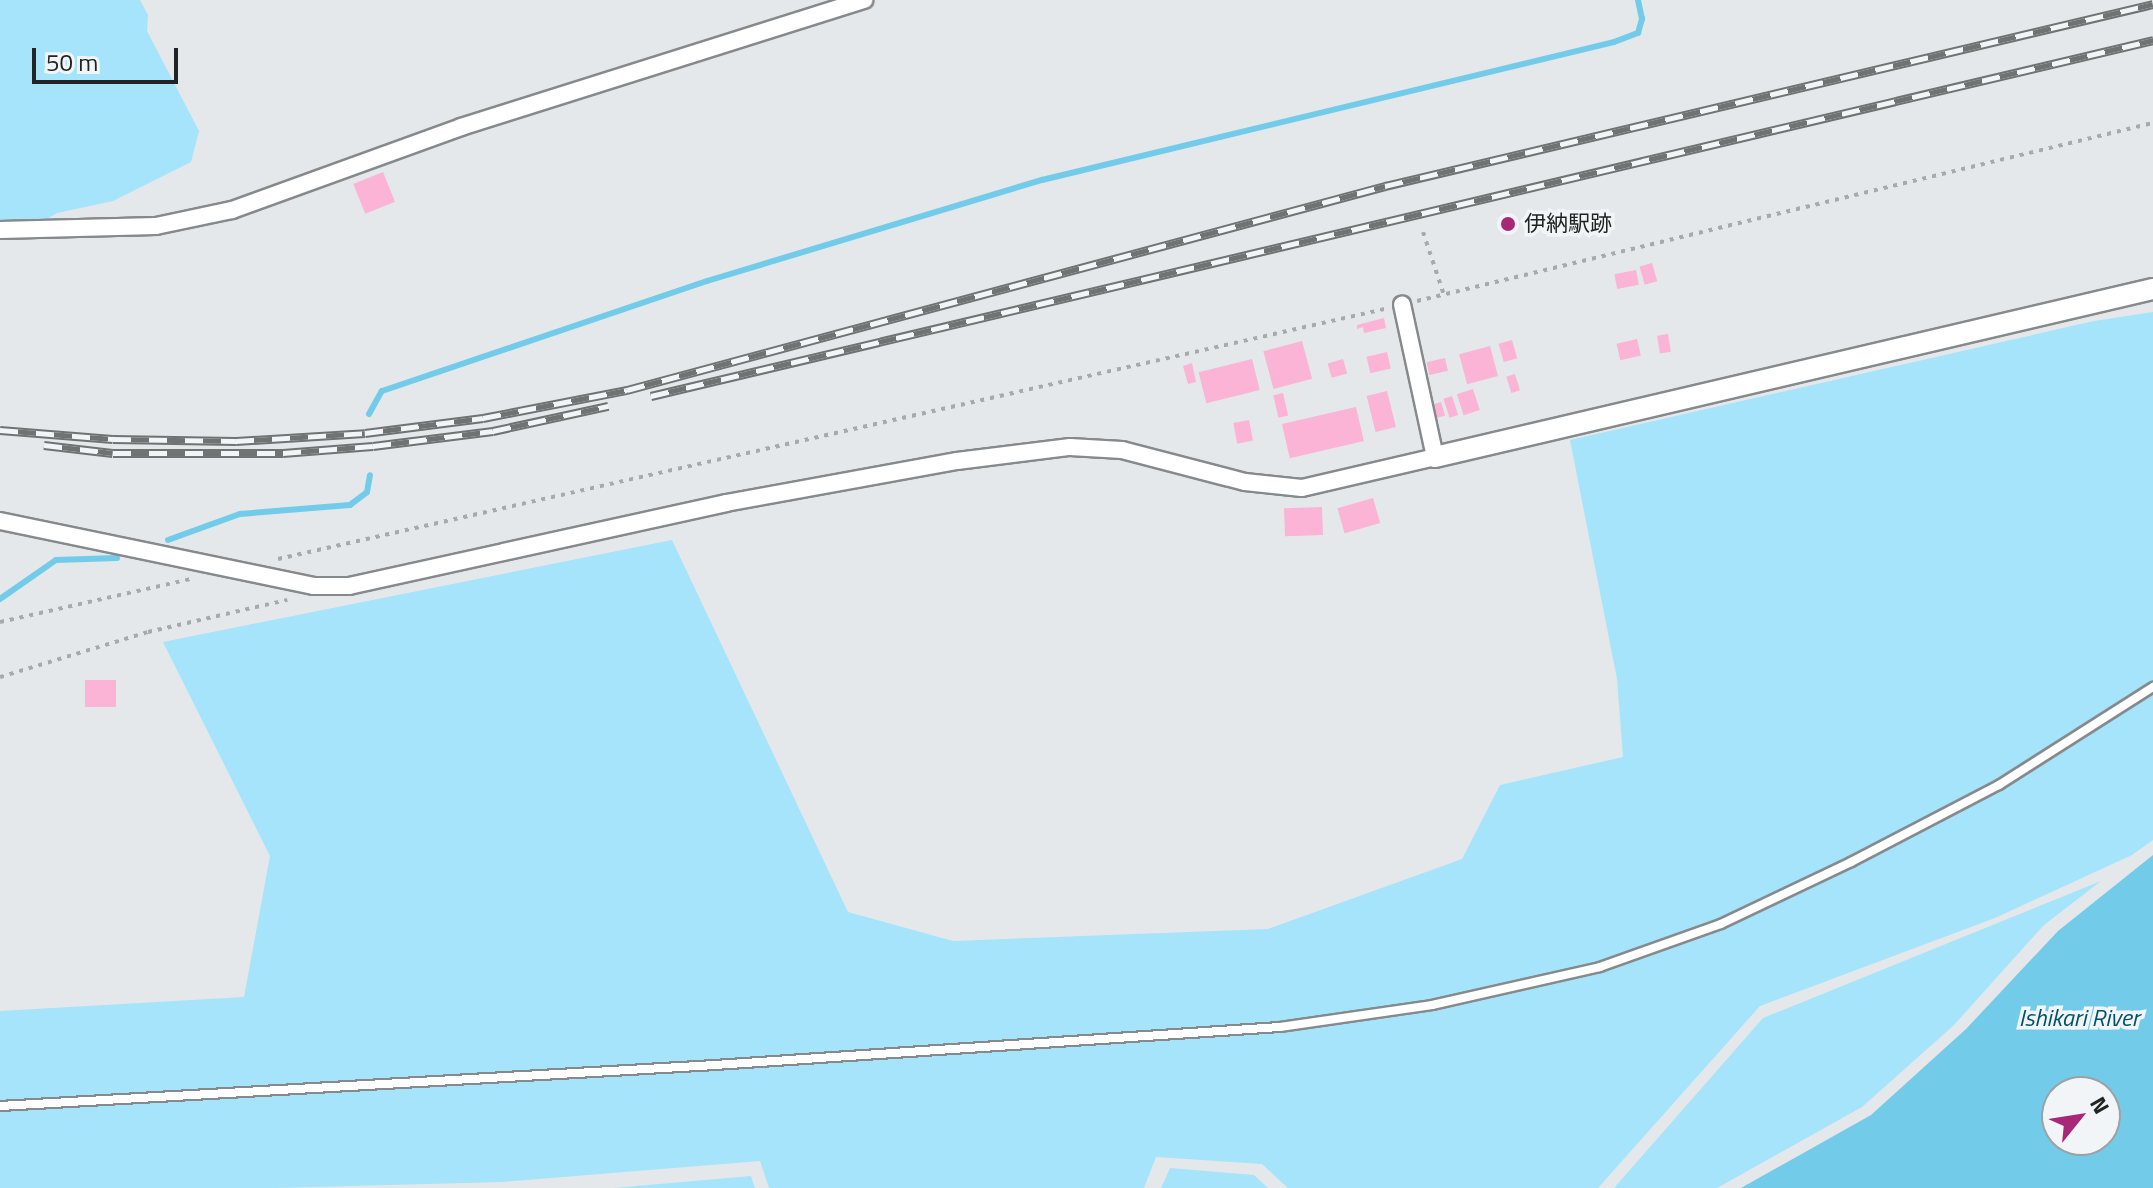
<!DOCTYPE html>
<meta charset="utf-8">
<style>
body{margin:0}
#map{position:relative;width:2153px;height:1188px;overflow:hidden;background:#e4e8ea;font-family:"Titillium Web","Noto Sans JP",sans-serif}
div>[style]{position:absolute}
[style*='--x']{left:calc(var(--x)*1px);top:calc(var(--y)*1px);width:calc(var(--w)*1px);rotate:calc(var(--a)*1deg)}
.green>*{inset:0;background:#a5e4fb}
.water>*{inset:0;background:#73cbea}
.stream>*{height:6px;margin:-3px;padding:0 3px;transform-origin:3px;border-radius:3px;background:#73cbea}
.building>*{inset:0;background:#fbb3d6;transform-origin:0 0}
.path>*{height:4px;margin-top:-2px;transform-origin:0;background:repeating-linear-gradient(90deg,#a7aaac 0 4px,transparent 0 10px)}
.roads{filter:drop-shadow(2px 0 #868a8c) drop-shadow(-2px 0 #868a8c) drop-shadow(0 2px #868a8c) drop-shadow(0 -2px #868a8c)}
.service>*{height:8px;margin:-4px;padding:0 4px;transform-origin:4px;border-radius:4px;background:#fff}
.minor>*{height:16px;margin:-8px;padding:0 8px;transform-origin:8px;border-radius:8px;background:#fff}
.tertiary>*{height:20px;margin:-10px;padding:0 10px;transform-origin:10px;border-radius:10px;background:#fff}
.rail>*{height:9px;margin-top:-4.5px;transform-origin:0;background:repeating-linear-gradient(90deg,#f1f5f7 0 18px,#707373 0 36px);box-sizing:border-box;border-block:2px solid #707373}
.dots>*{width:22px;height:22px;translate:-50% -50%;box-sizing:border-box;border:4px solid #f1f5f7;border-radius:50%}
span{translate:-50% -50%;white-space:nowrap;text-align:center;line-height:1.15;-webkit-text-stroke:7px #f1f5f7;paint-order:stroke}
.poi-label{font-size:22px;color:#222424}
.left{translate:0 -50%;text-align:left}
.water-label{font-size:24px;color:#035368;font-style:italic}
.north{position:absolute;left:2041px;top:1076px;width:80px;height:80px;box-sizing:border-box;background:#f1f5f7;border:2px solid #9ea1a3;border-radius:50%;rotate:60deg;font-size:22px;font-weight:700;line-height:32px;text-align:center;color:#222424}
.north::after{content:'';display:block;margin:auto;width:28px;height:36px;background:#a82776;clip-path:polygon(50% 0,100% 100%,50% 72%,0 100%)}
.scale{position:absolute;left:32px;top:48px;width:146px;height:36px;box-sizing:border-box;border:4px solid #222424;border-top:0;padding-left:10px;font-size:24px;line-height:28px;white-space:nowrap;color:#222424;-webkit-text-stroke:6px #f1f5f7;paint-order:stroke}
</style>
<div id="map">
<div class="green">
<div style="clip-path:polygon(0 0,140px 0,148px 15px,147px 31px,199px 131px,191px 162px,113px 201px,57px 213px,33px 227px,0 224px)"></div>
<div style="clip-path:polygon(2153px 312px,2153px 840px,2132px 855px,1995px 918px,1760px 1006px,1598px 1188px,1288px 1188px,1262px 1164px,1156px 1157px,1144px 1188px,769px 1188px,760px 1161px,502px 1182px,275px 1188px,0 1188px,0 1011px,244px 997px,270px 856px,163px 642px,672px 540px,848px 912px,953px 941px,1268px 929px,1462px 859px,1500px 785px,1623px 757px,1617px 679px,1570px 440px,2094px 321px)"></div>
<div style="clip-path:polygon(2101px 881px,2044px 925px,1954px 1025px,1862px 1107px,1717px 1188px,1614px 1188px,1763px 1018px)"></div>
<div style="clip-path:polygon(1170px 1168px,1254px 1175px,1268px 1188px,1161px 1188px)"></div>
<div style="clip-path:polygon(751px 1176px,755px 1188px,614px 1188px)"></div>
</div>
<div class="water">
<div style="clip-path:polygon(evenodd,2153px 855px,2153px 1188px,1741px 1188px,1871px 1115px,1966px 1029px,2058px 931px,2153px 855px,2057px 1092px,2105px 1092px,2105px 1140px,2057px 1140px,2057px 1092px)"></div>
</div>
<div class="stream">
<div style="--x:369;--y:414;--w:26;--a:-61"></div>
<div style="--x:382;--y:391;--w:343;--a:-18.7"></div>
<div style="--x:707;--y:281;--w:350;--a:-16.8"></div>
<div style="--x:1042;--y:180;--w:588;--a:-13.56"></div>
<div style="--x:1614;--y:42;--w:26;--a:-21"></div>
<div style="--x:1638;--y:33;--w:15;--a:-74"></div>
<div style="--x:1642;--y:19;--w:19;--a:-102"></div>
<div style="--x:168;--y:540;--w:77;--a:-19.9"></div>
<div style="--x:240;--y:514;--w:110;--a:-4.7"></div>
<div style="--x:350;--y:505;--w:21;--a:-37"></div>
<div style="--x:367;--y:492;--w:17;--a:-80"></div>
<div style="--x:0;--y:599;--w:68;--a:-34.9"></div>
<div style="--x:56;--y:560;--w:61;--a:-1.9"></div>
</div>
<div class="building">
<div style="left:383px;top:172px;width:32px;height:32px;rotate:68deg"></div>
<div style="left:1652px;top:263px;width:19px;height:13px;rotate:74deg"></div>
<div style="left:1636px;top:270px;width:15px;height:22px;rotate:79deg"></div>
<div style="clip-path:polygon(1384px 318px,1386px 328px,1364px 333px,1363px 327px,1357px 329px,1357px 325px)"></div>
<div style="left:1668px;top:334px;width:18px;height:11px;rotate:81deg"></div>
<div style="left:1637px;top:339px;width:17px;height:21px;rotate:77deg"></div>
<div style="left:1512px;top:340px;width:19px;height:14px;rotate:74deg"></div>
<div style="left:1302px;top:341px;width:39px;height:40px;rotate:75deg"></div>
<div style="left:1490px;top:346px;width:31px;height:32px;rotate:75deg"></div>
<div style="left:1387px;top:352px;width:17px;height:21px;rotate:77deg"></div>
<div style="left:1445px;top:358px;width:13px;height:19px;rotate:77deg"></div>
<div style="left:1252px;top:359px;width:32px;height:55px;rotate:76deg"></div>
<div style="left:1343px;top:359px;width:15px;height:16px;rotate:74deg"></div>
<div style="clip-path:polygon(1192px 363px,1196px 382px,1188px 384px,1183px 366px)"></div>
<div style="left:1515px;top:374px;width:17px;height:9px;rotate:73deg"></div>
<div style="left:1473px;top:389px;width:22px;height:17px;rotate:72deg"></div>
<div style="left:1387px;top:391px;width:37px;height:21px;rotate:76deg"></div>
<div style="left:1283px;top:393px;width:23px;height:10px;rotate:77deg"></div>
<div style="left:1452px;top:396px;width:20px;height:9px;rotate:72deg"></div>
<div style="left:1441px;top:402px;width:14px;height:9px;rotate:73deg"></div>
<div style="left:1356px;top:407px;width:35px;height:76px;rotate:77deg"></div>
<div style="left:1249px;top:420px;width:21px;height:16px;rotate:79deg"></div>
<div style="left:1373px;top:498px;width:26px;height:37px;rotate:74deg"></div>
<div style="left:1322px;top:507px;width:28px;height:38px;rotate:88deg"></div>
<div style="left:116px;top:680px;width:27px;height:31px;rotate:90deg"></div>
</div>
<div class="path">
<div style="--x:1423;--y:232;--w:66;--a:71.6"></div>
<div style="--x:1417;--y:301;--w:757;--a:-13.6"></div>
<div style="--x:278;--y:559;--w:1135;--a:-12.73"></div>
<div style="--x:0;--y:622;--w:196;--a:-12.7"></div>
<div style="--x:0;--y:677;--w:155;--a:-16.9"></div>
<div style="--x:148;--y:632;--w:143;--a:-13"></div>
</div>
<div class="roads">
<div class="service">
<div style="--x:0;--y:1106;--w:716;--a:-3.28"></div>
<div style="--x:715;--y:1065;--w:566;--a:-3.85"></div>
<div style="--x:1280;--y:1027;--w:154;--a:-8.2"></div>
<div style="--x:1432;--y:1005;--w:172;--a:-12.7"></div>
<div style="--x:1600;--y:967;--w:128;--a:-19.6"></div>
<div style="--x:1721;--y:924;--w:144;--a:-25.5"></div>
<div style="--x:1851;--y:862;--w:167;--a:-27.5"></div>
<div style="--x:1999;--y:785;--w:183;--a:-32.5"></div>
</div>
<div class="minor">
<div style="--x:0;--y:230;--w:156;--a:-1.5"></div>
<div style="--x:156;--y:226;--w:78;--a:-11.9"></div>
<div style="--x:232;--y:210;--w:244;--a:-19.9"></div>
<div style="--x:461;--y:127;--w:423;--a:-17.5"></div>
<div style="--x:0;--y:521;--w:321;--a:11.7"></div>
<div style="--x:314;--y:586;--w:35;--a:0"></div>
<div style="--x:349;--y:586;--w:386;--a:-12.4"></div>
<div style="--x:726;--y:503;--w:235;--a:-10.3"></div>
<div style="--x:957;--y:461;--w:114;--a:-7.1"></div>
<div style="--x:1070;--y:447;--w:52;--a:3.3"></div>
<div style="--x:1122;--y:450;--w:127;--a:14.6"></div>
<div style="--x:1245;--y:482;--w:57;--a:6"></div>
<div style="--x:1302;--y:488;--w:137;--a:-13.1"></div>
<div style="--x:1435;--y:457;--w:156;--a:-102.2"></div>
</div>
<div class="tertiary">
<div style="--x:1435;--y:457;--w:737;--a:-13.17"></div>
</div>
</div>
<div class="rail">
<div style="--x:651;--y:396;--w:1544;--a:-13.33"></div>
<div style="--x:0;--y:430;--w:113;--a:4.6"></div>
<div style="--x:113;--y:439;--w:123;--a:0.9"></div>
<div style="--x:236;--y:441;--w:129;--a:-3.5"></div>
<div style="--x:365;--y:433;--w:119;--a:-7.2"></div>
<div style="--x:483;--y:418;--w:147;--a:-11"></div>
<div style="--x:627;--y:390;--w:785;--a:-15.06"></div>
<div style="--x:1385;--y:186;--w:789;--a:-13.33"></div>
<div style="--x:44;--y:445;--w:69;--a:6.6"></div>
<div style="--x:113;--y:453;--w:170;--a:0"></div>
<div style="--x:283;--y:453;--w:90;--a:-4.4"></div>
<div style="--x:373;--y:446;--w:121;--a:-7.1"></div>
<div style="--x:493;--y:431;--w:118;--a:-12.3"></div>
</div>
<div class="dots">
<div style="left:1508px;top:224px;background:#a82776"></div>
</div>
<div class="poi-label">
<span class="left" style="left:1524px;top:224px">伊納駅跡</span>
</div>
<div class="water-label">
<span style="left:2079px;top:1018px">Ishikari River</span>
</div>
<div class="north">N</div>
<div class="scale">50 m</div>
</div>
